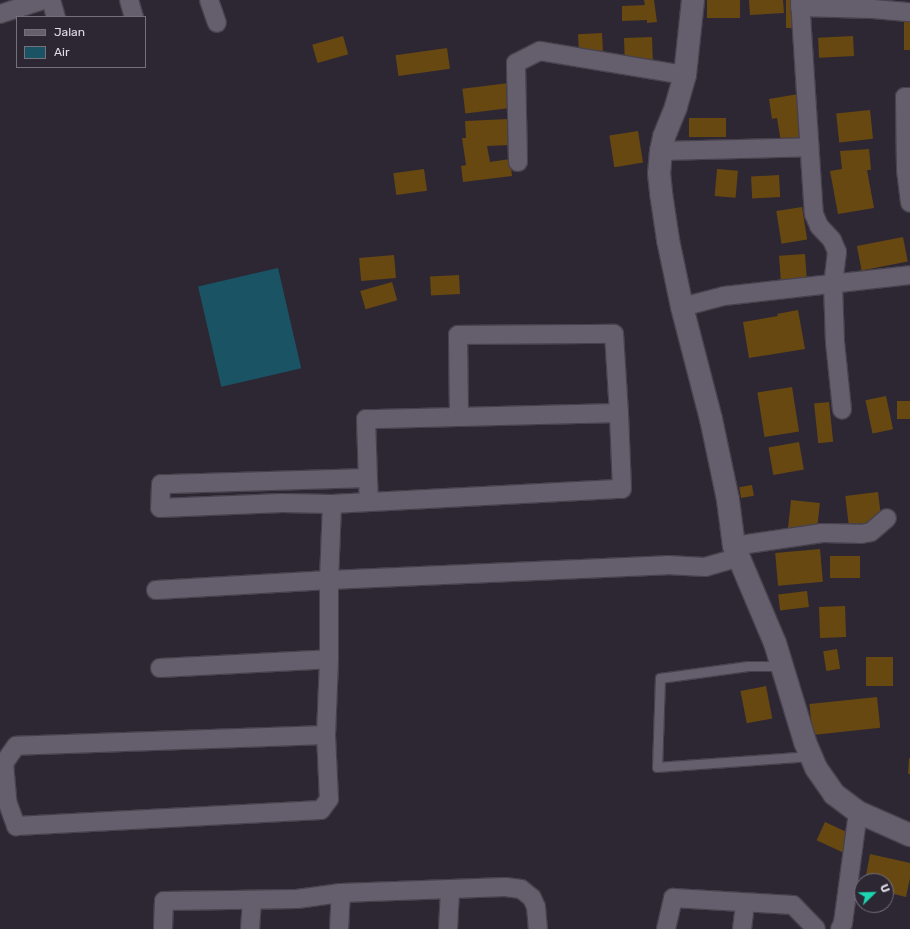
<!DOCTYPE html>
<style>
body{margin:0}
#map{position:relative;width:910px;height:929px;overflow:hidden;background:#2d2734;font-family:Rubik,sans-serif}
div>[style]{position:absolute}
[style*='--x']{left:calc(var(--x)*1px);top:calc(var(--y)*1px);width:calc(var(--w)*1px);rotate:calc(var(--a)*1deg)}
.water>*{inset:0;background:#1a5464;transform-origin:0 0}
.building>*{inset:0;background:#674811;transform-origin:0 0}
.roads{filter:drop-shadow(1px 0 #47424d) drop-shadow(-1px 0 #47424d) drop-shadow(0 1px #47424d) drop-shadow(0 -1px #47424d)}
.service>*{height:9px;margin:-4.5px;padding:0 4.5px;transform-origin:4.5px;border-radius:4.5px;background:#655f6d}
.minor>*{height:18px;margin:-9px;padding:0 9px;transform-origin:9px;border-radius:9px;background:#655f6d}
.tertiary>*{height:22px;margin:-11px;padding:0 11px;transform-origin:11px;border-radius:11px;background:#655f6d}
span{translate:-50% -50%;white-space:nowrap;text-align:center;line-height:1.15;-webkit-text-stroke:4px #2d2734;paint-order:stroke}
.legend{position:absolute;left:16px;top:16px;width:130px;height:52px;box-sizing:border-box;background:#2d2734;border:1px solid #75717c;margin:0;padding:5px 7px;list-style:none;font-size:12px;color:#e2dfe7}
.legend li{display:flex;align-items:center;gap:8px;height:20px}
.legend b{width:20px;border:1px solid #75717c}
.north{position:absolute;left:854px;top:873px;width:40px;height:40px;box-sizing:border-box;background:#2d2734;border:1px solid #75717c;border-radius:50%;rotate:67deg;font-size:11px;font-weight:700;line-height:16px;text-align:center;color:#e2dfe7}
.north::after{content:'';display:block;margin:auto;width:14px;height:18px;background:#1cd5b1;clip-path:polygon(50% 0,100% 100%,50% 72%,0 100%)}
</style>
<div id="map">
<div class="water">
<div style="left:278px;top:268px;width:103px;height:82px;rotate:77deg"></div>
</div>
<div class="building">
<div style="clip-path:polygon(644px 0,654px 0,657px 22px,647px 23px,647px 20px,622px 21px,622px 6px,645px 5px)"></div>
<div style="left:707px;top:0;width:33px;height:18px"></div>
<div style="clip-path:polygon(749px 0,783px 0,784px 13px,750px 15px)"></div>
<div style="left:786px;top:0;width:12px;height:28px"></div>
<div style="left:904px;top:18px;width:6px;height:32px"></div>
<div style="left:602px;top:33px;width:20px;height:24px;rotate:87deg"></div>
<div style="left:343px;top:36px;width:19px;height:32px;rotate:74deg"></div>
<div style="left:853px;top:36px;width:20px;height:35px;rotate:87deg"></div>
<div style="left:652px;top:37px;width:25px;height:28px;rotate:88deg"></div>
<div style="left:447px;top:48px;width:21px;height:52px;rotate:82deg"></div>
<div style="left:509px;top:83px;width:25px;height:47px;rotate:83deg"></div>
<div style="clip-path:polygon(804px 93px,806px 143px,782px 148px,777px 118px,772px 119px,769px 99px)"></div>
<div style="left:870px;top:110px;width:29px;height:34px;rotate:84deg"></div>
<div style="left:726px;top:118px;width:19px;height:37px;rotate:90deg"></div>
<div style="clip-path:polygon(509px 119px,510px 145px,487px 146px,490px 162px,510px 159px,512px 176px,463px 182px,461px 166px,466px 165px,462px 138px,466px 138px,465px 121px)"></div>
<div style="left:638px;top:131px;width:32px;height:29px;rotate:81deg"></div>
<div style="clip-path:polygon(869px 149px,871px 170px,867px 170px,874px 208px,838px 214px,830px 171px,842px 169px,840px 151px)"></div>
<div style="left:424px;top:169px;width:22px;height:31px;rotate:82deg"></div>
<div style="left:717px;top:169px;width:21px;height:27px;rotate:5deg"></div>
<div style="left:779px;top:175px;width:22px;height:28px;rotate:87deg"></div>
<div style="left:802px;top:207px;width:33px;height:26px;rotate:81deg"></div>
<div style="left:903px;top:237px;width:25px;height:47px;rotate:79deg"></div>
<div style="left:805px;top:254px;width:30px;height:26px;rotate:86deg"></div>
<div style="left:394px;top:255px;width:23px;height:35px;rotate:85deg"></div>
<div style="left:459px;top:275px;width:19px;height:29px;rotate:87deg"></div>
<div style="left:392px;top:282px;width:19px;height:33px;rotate:74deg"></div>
<div style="clip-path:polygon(798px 310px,805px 349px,749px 358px,743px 322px,778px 316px,777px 314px)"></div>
<div style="left:792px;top:387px;width:45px;height:35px;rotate:81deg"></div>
<div style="left:886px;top:396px;width:34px;height:21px;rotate:78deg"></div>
<div style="left:897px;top:401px;width:13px;height:18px"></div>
<div style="left:829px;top:402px;width:40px;height:15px;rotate:84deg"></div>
<div style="left:799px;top:442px;width:28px;height:31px;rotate:80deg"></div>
<div style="left:752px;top:485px;width:11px;height:13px;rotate:80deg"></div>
<div style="left:878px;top:492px;width:31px;height:33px;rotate:83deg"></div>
<div style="left:791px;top:500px;width:29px;height:30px;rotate:6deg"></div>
<div style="left:820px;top:549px;width:33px;height:45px;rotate:85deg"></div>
<div style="left:860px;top:556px;width:22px;height:30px;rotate:90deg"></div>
<div style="left:807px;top:591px;width:16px;height:29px;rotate:83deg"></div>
<div style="left:845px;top:606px;width:31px;height:26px;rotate:88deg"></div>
<div style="left:837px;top:649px;width:20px;height:14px;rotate:81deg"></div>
<div style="left:866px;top:657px;width:27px;height:29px"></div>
<div style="left:766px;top:686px;width:33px;height:26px;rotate:79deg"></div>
<div style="left:877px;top:697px;width:31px;height:68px;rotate:84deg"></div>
<div style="clip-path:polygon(909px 758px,910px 758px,910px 774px,908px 774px)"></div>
<div style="left:825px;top:822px;width:31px;height:20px;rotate:25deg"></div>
<div style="clip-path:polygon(870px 854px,910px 863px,910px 878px,906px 897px,886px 892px,886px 881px,865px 881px)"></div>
</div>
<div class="roads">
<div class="service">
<div style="--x:783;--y:666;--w:35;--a:180"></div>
<div style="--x:748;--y:666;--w:89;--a:172.2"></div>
<div style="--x:660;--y:678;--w:89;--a:91.9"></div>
<div style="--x:657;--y:767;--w:154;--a:-4.1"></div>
</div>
<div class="minor">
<div style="--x:51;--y:0;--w:18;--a:74"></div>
<div style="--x:129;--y:0;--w:18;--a:74"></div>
<div style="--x:209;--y:0;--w:24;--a:71"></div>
<div style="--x:800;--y:0;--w:214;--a:86.3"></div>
<div style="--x:814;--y:214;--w:13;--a:67"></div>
<div style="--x:819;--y:226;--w:19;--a:47"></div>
<div style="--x:832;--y:240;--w:13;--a:67"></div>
<div style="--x:837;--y:252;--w:33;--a:97"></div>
<div style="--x:833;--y:285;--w:57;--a:88"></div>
<div style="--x:835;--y:342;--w:68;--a:84.1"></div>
<div style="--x:800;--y:7;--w:73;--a:1.6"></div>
<div style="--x:873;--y:9;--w:37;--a:5"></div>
<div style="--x:0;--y:14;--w:45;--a:-18"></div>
<div style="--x:910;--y:97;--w:5;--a:180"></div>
<div style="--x:905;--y:97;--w:73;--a:89.2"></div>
<div style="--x:906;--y:170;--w:33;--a:83"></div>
<div style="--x:661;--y:151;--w:148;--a:-1.5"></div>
<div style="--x:518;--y:162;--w:99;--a:-91.2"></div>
<div style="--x:516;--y:63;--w:27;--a:-27"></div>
<div style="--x:540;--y:51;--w:147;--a:9.4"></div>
<div style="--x:682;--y:307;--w:43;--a:-14.7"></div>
<div style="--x:724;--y:296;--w:187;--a:-6.4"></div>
<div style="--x:459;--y:416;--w:81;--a:-90.7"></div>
<div style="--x:458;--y:335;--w:156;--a:-0.4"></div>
<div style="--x:614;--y:334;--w:79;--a:86.4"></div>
<div style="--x:368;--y:478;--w:207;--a:178.3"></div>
<div style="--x:161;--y:484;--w:24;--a:92"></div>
<div style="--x:160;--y:508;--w:122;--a:-2.3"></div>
<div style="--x:282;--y:503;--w:50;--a:1.1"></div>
<div style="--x:332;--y:504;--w:290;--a:-3"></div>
<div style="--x:622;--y:489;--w:76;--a:-92.3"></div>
<div style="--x:619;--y:413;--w:253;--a:178.6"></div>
<div style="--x:366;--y:419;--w:59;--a:88.1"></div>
<div style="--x:368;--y:478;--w:23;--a:88"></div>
<div style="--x:734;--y:546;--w:89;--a:-8.4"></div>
<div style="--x:822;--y:533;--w:39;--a:1"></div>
<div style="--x:861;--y:534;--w:10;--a:-11"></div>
<div style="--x:871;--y:532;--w:21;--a:-41"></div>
<div style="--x:156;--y:590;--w:173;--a:-3.3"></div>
<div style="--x:329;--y:580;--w:76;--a:-87.7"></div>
<div style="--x:160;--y:668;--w:169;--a:-3"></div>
<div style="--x:326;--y:735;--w:310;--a:178"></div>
<div style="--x:16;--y:746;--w:21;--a:125"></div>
<div style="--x:4;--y:763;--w:38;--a:85"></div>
<div style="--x:7;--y:801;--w:27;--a:70"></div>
<div style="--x:16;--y:826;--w:305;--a:-3"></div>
<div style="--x:321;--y:810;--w:14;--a:-54"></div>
<div style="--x:329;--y:799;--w:64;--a:-92.7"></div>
<div style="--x:326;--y:735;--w:76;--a:-87.7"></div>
<div style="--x:329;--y:659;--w:79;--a:-90"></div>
<div style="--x:329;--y:580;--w:338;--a:-2.5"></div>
<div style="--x:667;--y:565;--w:38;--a:3"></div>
<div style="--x:705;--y:567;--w:35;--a:-16"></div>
<div style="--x:163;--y:929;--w:28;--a:-88"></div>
<div style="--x:164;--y:901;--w:133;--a:-0.9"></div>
<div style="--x:297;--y:899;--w:44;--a:-7.8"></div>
<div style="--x:341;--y:893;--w:164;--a:-2.1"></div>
<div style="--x:505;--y:887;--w:16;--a:7"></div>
<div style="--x:521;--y:889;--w:14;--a:39"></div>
<div style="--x:532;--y:898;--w:10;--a:66"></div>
<div style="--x:536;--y:907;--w:22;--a:85"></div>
<div style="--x:250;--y:929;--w:29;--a:-86"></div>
<div style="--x:339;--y:929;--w:36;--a:-87"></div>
<div style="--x:448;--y:929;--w:39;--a:-87"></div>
<div style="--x:666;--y:929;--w:32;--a:-77"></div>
<div style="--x:673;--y:898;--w:120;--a:3.3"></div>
<div style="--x:793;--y:905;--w:33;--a:46"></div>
<div style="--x:742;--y:929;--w:26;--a:-83"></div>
<div style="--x:840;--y:929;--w:7;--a:-63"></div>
<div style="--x:843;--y:923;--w:112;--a:-82.3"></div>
</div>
<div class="tertiary">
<div style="--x:693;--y:0;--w:75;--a:96.1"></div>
<div style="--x:685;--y:75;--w:33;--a:106"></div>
<div style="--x:676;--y:107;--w:32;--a:112"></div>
<div style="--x:664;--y:137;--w:14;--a:102"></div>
<div style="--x:661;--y:151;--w:22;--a:95"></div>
<div style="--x:659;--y:173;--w:20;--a:84"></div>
<div style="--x:661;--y:193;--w:48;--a:81.5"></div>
<div style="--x:668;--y:240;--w:68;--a:78.2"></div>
<div style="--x:682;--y:307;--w:116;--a:75.5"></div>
<div style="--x:711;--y:419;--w:83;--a:78.1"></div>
<div style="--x:728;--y:500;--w:46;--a:82.6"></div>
<div style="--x:734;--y:546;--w:105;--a:67.1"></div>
<div style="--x:775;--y:643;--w:103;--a:73.1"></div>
<div style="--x:805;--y:742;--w:28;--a:67"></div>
<div style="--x:816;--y:768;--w:32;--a:55"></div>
<div style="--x:834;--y:794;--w:30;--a:37"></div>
<div style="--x:858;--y:812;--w:57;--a:23.9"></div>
</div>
</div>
<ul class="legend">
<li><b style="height:5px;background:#655f6d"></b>Jalan</li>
<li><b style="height:11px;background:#1a5464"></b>Air</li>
</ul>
<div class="north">U</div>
</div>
